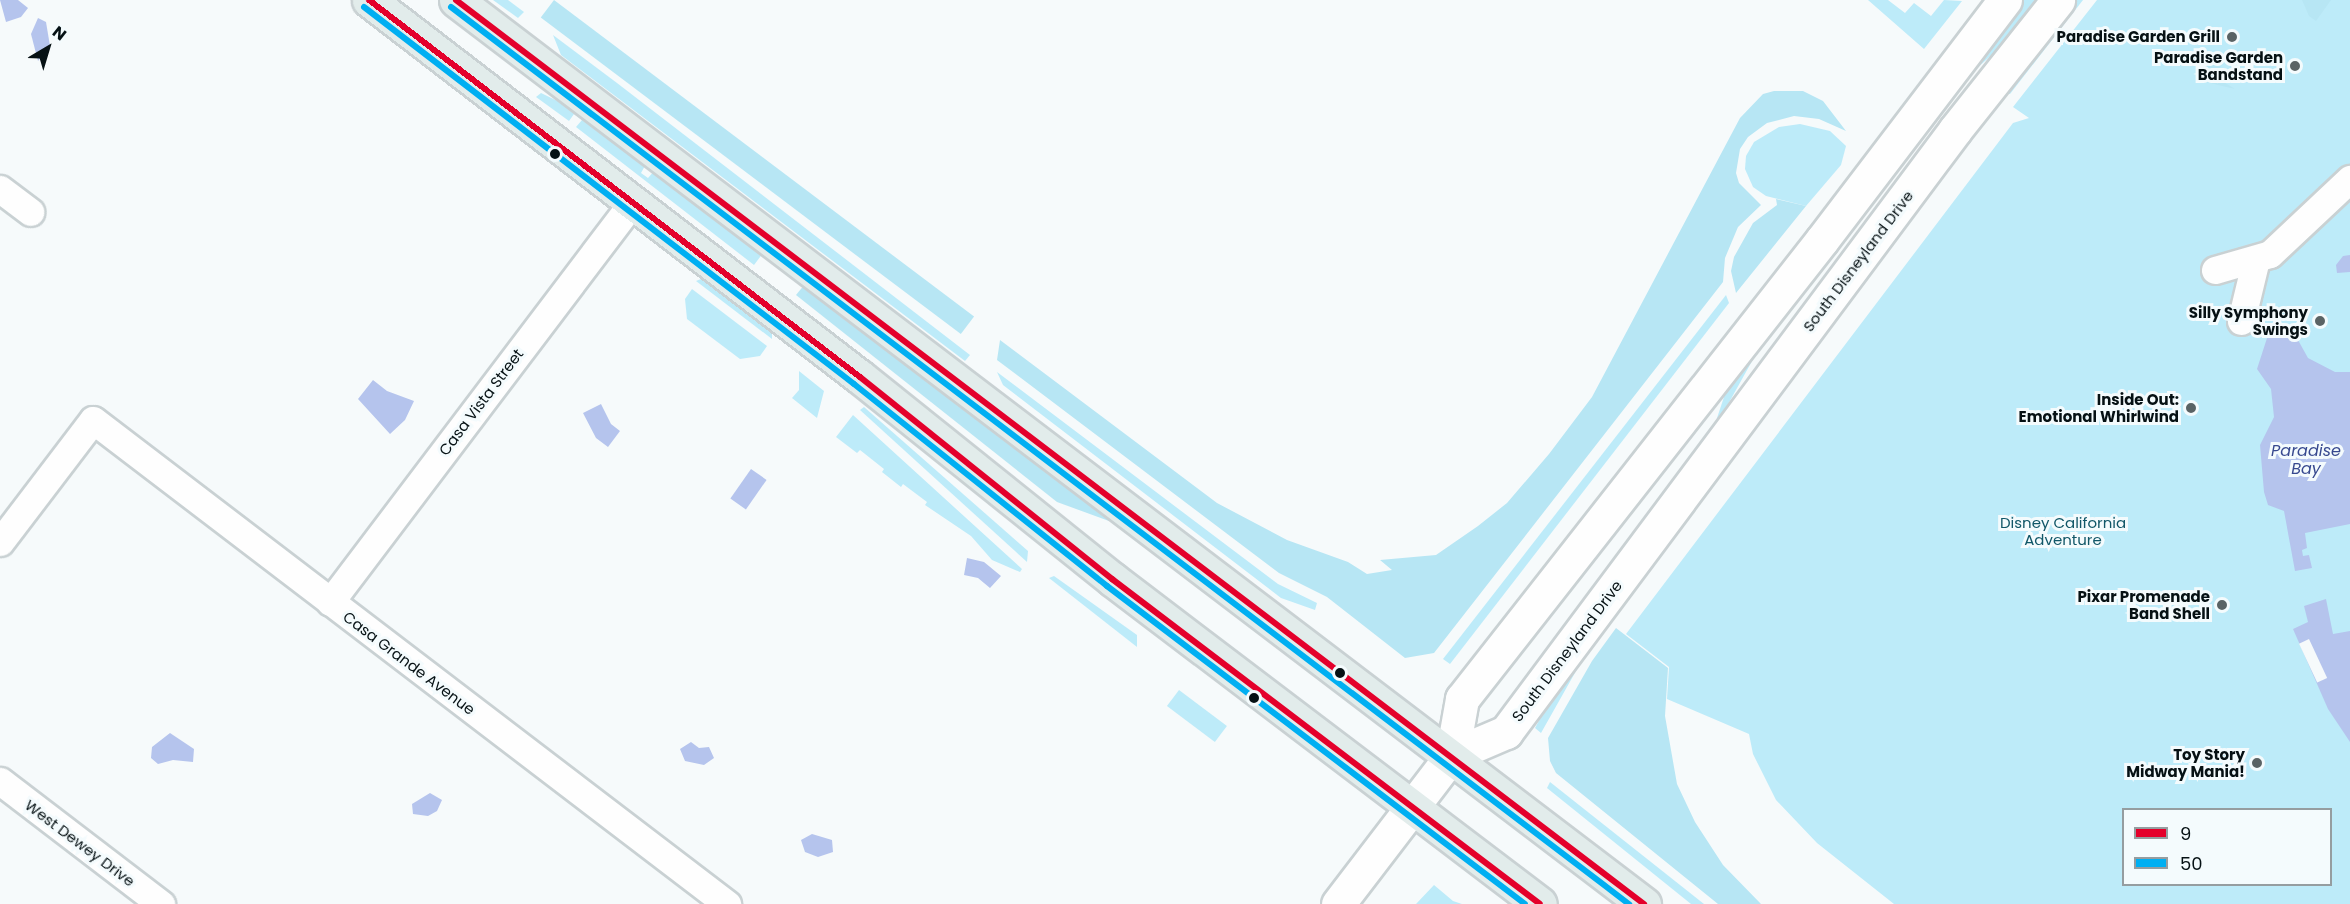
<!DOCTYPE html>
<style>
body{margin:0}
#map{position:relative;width:2350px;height:904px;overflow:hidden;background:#f6fafb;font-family:Poppins,sans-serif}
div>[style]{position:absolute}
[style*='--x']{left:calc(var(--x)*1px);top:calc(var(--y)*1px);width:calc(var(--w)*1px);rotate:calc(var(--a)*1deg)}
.green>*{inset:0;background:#bdebf9;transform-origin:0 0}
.forest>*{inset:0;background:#b7e6f4;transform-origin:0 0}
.water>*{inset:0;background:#b5c4ed;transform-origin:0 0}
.pier>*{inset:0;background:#f6fafb;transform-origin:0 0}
.roads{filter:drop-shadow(2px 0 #c9d1d3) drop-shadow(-2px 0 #c9d1d3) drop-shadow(0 2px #c9d1d3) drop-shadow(0 -2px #c9d1d3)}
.street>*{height:27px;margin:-13.5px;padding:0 13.5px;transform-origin:13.5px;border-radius:13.5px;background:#fefefe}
.secondary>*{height:33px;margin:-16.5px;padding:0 16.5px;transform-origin:16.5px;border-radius:16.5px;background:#fefefe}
.primary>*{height:33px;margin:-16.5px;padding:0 16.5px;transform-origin:16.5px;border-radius:16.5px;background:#e2eceb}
.bus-1>*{height:6px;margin:-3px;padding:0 3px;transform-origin:3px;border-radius:3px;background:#e4002b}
.bus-2>*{height:6px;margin:-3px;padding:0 3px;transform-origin:3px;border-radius:3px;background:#00aff2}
.dots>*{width:16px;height:16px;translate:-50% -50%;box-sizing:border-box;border:3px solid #f4fbfd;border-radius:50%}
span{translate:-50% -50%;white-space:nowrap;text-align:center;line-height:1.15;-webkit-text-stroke:6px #f4fbfd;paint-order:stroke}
.poi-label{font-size:15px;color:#061114;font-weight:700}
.right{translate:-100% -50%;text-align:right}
.street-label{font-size:15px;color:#061114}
.park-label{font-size:15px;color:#115768}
.water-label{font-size:16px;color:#37498f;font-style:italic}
.legend{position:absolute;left:2122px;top:808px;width:210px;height:78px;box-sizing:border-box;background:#f4fbfd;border:2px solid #959da0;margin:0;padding:8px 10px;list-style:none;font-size:18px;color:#061114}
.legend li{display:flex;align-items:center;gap:12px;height:30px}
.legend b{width:30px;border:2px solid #959da0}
.north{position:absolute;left:18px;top:18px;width:60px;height:60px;-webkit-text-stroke:4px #f4fbfd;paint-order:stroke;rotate:38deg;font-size:16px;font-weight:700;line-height:24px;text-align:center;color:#061114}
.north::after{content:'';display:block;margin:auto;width:21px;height:27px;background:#061114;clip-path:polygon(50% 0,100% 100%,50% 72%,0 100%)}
</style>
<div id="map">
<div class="green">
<div style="clip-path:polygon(493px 0,508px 0,524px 12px,518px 18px)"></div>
<div style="clip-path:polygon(1868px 0,1888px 0,1905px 13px,1914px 3px,1931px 16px,1944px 0,1962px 1px,1924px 49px)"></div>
<div style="clip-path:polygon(2023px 0,2038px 0,1996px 51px,1975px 70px,1969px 66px)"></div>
<div style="clip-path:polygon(2073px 0,2083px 0,2010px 94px,2004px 93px)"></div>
<div style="clip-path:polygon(evenodd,2097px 0,2350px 0,2350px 904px,1894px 904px,1817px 843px,1776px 800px,1753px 754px,1749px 734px,1667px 699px,1669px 667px,1626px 634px,2013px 123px,2029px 118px,2013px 107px,2097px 0,2124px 810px,2330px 810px,2330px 884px,2124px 884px,2124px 810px)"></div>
<div style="clip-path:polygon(553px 35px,617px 83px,970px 355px,965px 361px,561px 55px)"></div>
<div style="clip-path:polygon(541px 93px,570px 107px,646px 164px,641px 173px,648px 178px,655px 170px,763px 253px,754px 265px,576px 127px,582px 120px,574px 114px,569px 121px,536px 97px)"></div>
<div style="clip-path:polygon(1800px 124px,1830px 131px,1846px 146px,1841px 165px,1806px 206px,1766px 196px,1753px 187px,1745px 169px,1746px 156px,1754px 142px,1779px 127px)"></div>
<div style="clip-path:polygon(1947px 166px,1951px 167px,1585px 655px,1541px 733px,1535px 728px,1578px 649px)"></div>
<div style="clip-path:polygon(1823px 264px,1761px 345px,1712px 433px,1729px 382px)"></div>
<div style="clip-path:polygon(701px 279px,772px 329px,772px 339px,696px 281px)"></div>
<div style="clip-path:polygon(692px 289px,767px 346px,760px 356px,740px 359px,687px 319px,685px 299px)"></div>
<div style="clip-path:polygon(1726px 295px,1729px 303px,1450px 664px,1443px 659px)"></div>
<div style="clip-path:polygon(799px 371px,824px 391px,817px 418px,792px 398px,799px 390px)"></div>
<div style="clip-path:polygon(997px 372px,1278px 584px,1317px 603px,1315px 610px,1281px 598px,1003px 385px)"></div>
<div style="clip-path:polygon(864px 407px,1028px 551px,1027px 562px,860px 410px)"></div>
<div style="clip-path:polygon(853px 415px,1022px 569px,1020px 572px,992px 560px,971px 536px,925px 505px,927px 502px,903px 484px,901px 487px,882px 472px,884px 469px,860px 450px,857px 453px,836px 437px)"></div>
<div style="clip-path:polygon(1054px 576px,1137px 635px,1137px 647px,1049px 578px)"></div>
<div style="left:1179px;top:690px;width:60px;height:20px;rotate:37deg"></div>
<div style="clip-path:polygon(1550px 782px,1704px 904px,1691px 904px,1547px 788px)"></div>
<div style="clip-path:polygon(1434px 885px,1453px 901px,1462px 904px,1416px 904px)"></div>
</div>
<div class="forest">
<div style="left:554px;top:0;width:526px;height:22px;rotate:37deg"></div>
<div style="clip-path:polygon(2302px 0,2331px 0,2316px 21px,2309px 16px)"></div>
<div style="clip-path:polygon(2217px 52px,2226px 59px,2214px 76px,2235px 89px,2197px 80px)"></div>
<div style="clip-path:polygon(1774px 91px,1803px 91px,1823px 101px,1846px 131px,1819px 119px,1794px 116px,1767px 123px,1748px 137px,1740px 149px,1736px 173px,1739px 183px,1761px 205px,1738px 227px,1725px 258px,1723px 282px,1434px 653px,1405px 658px,1327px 597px,1279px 573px,997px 360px,1000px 340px,1217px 503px,1287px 540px,1348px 562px,1367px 574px,1392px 570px,1380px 560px,1436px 555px,1478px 526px,1507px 503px,1549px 454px,1592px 397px,1740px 118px,1763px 94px)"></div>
<div style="clip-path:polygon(1776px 199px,1806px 206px,1736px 293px,1731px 271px,1734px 257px,1753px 223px,1777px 205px)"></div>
<div style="clip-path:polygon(805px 284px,1111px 518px,1109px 521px,1057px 502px,796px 295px)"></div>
<div style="clip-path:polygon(1616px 628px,1668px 668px,1665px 716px,1677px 784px,1695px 822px,1723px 865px,1761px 904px,1718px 904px,1556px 773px,1550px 761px,1548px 738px,1592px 661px)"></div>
</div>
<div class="water">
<div style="clip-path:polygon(0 0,18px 0,28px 8px,21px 17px,6px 22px)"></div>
<div style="clip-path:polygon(38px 18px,46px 22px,50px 46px,38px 61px,31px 34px)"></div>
<div style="clip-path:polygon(2350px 255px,2350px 272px,2337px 273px,2336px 265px,2343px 256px)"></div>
<div style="clip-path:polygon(2293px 331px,2308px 358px,2335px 372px,2350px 372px,2350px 524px,2305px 533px,2307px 548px,2302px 550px,2303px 556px,2309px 555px,2312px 568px,2295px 571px,2284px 511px,2268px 505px,2264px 492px,2260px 445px,2274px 417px,2271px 389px,2257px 369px,2268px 335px)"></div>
<div style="clip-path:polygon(373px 380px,387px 391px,414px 401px,405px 420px,390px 434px,358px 399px)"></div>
<div style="clip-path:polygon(601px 404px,611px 424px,620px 431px,608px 447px,596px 438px,583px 413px)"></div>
<div style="left:751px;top:469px;width:19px;height:36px;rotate:35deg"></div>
<div style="clip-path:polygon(967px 558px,984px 562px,1001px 576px,990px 588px,978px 578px,964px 575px)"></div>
<div style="clip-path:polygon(2326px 599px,2333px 634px,2350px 631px,2350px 742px,2328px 709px,2293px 629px,2308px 622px,2304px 606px)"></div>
<div style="clip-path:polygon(170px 733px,194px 749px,193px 762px,173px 760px,158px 764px,151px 758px,152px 747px)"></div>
<div style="clip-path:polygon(691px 742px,699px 748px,709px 747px,714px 758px,704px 765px,685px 761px,680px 749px)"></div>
<div style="clip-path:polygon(430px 793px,442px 800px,437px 811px,428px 816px,413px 814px,412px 804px)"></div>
<div style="clip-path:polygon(812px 834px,832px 840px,833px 852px,818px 857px,805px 852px,801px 840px)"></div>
</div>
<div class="pier">
<div style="left:2309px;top:639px;width:43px;height:11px;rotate:65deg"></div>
</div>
<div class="roads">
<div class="street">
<div style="--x:0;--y:189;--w:38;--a:37"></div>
<div style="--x:2215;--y:270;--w:57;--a:-16.2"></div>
<div style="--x:2270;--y:254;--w:110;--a:-43.2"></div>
<div style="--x:2241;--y:321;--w:64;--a:-76.4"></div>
<div style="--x:0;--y:542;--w:153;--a:-52.7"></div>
<div style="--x:93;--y:420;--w:798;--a:37.36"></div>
<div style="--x:330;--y:602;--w:500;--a:-52.88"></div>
<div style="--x:0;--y:781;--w:203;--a:37.4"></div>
</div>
<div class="secondary">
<div style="--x:1452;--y:755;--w:59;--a:-23.1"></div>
<div style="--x:1506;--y:732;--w:751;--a:-53.28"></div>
<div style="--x:1955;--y:130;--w:166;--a:-51.6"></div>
<div style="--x:1338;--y:904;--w:188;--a:-52.6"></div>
<div style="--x:1452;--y:755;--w:57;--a:-79.9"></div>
<div style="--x:1462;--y:699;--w:583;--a:-51.89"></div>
<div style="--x:1822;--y:240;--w:302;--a:-52.7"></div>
</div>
<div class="primary">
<div style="--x:369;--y:0;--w:619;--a:37.52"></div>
<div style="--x:860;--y:377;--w:323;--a:38.7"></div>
<div style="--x:1112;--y:579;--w:537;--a:37.21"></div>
<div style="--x:456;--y:0;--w:1493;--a:37.27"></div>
</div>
</div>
<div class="bus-1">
<div style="--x:369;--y:0;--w:619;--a:37.52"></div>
<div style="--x:860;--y:377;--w:323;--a:38.7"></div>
<div style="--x:1112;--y:579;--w:537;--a:37.21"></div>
<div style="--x:456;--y:0;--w:1493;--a:37.27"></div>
</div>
<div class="bus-2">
<div style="--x:364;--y:7;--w:618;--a:37.57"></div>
<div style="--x:854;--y:384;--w:324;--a:38.6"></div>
<div style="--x:1107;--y:586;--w:525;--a:37.26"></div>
<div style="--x:451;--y:7;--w:1481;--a:37.29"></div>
</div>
<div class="dots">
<div style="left:2232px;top:37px;background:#5a6365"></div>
<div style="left:2295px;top:66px;background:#5a6365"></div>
<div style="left:555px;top:154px;background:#061114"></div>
<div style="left:2320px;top:321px;background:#5a6365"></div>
<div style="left:2191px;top:408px;background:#5a6365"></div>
<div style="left:2222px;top:605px;background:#5a6365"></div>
<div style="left:1340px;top:673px;background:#061114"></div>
<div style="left:1254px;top:698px;background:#061114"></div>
<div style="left:2257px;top:763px;background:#5a6365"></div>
</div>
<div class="poi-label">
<span class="right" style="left:2220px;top:37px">Paradise Garden Grill</span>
<span class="right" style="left:2283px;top:66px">Paradise Garden<br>Bandstand</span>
<span class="right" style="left:2308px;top:321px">Silly Symphony<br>Swings</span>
<span class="right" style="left:2179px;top:408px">Inside Out:<br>Emotional Whirlwind</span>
<span class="right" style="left:2210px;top:605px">Pixar Promenade<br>Band Shell</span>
<span class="right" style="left:2245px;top:763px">Toy Story<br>Midway Mania!</span>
</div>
<div class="street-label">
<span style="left:1858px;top:261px;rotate:-53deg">South Disneyland Drive</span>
<span style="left:481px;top:402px;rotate:-53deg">Casa Vista Street</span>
<span style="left:1567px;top:651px;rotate:-53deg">South Disneyland Drive</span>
<span style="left:409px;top:663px;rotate:37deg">Casa Grande Avenue</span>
<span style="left:80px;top:843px;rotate:37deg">West Dewey Drive</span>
</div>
<div class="park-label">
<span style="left:2063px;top:531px">Disney California<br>Adventure</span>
</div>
<div class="water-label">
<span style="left:2306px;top:460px">Paradise<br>Bay</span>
</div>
<ul class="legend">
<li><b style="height:8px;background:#e4002b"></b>9</li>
<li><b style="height:8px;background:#00aff2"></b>50</li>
</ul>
<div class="north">N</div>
</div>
